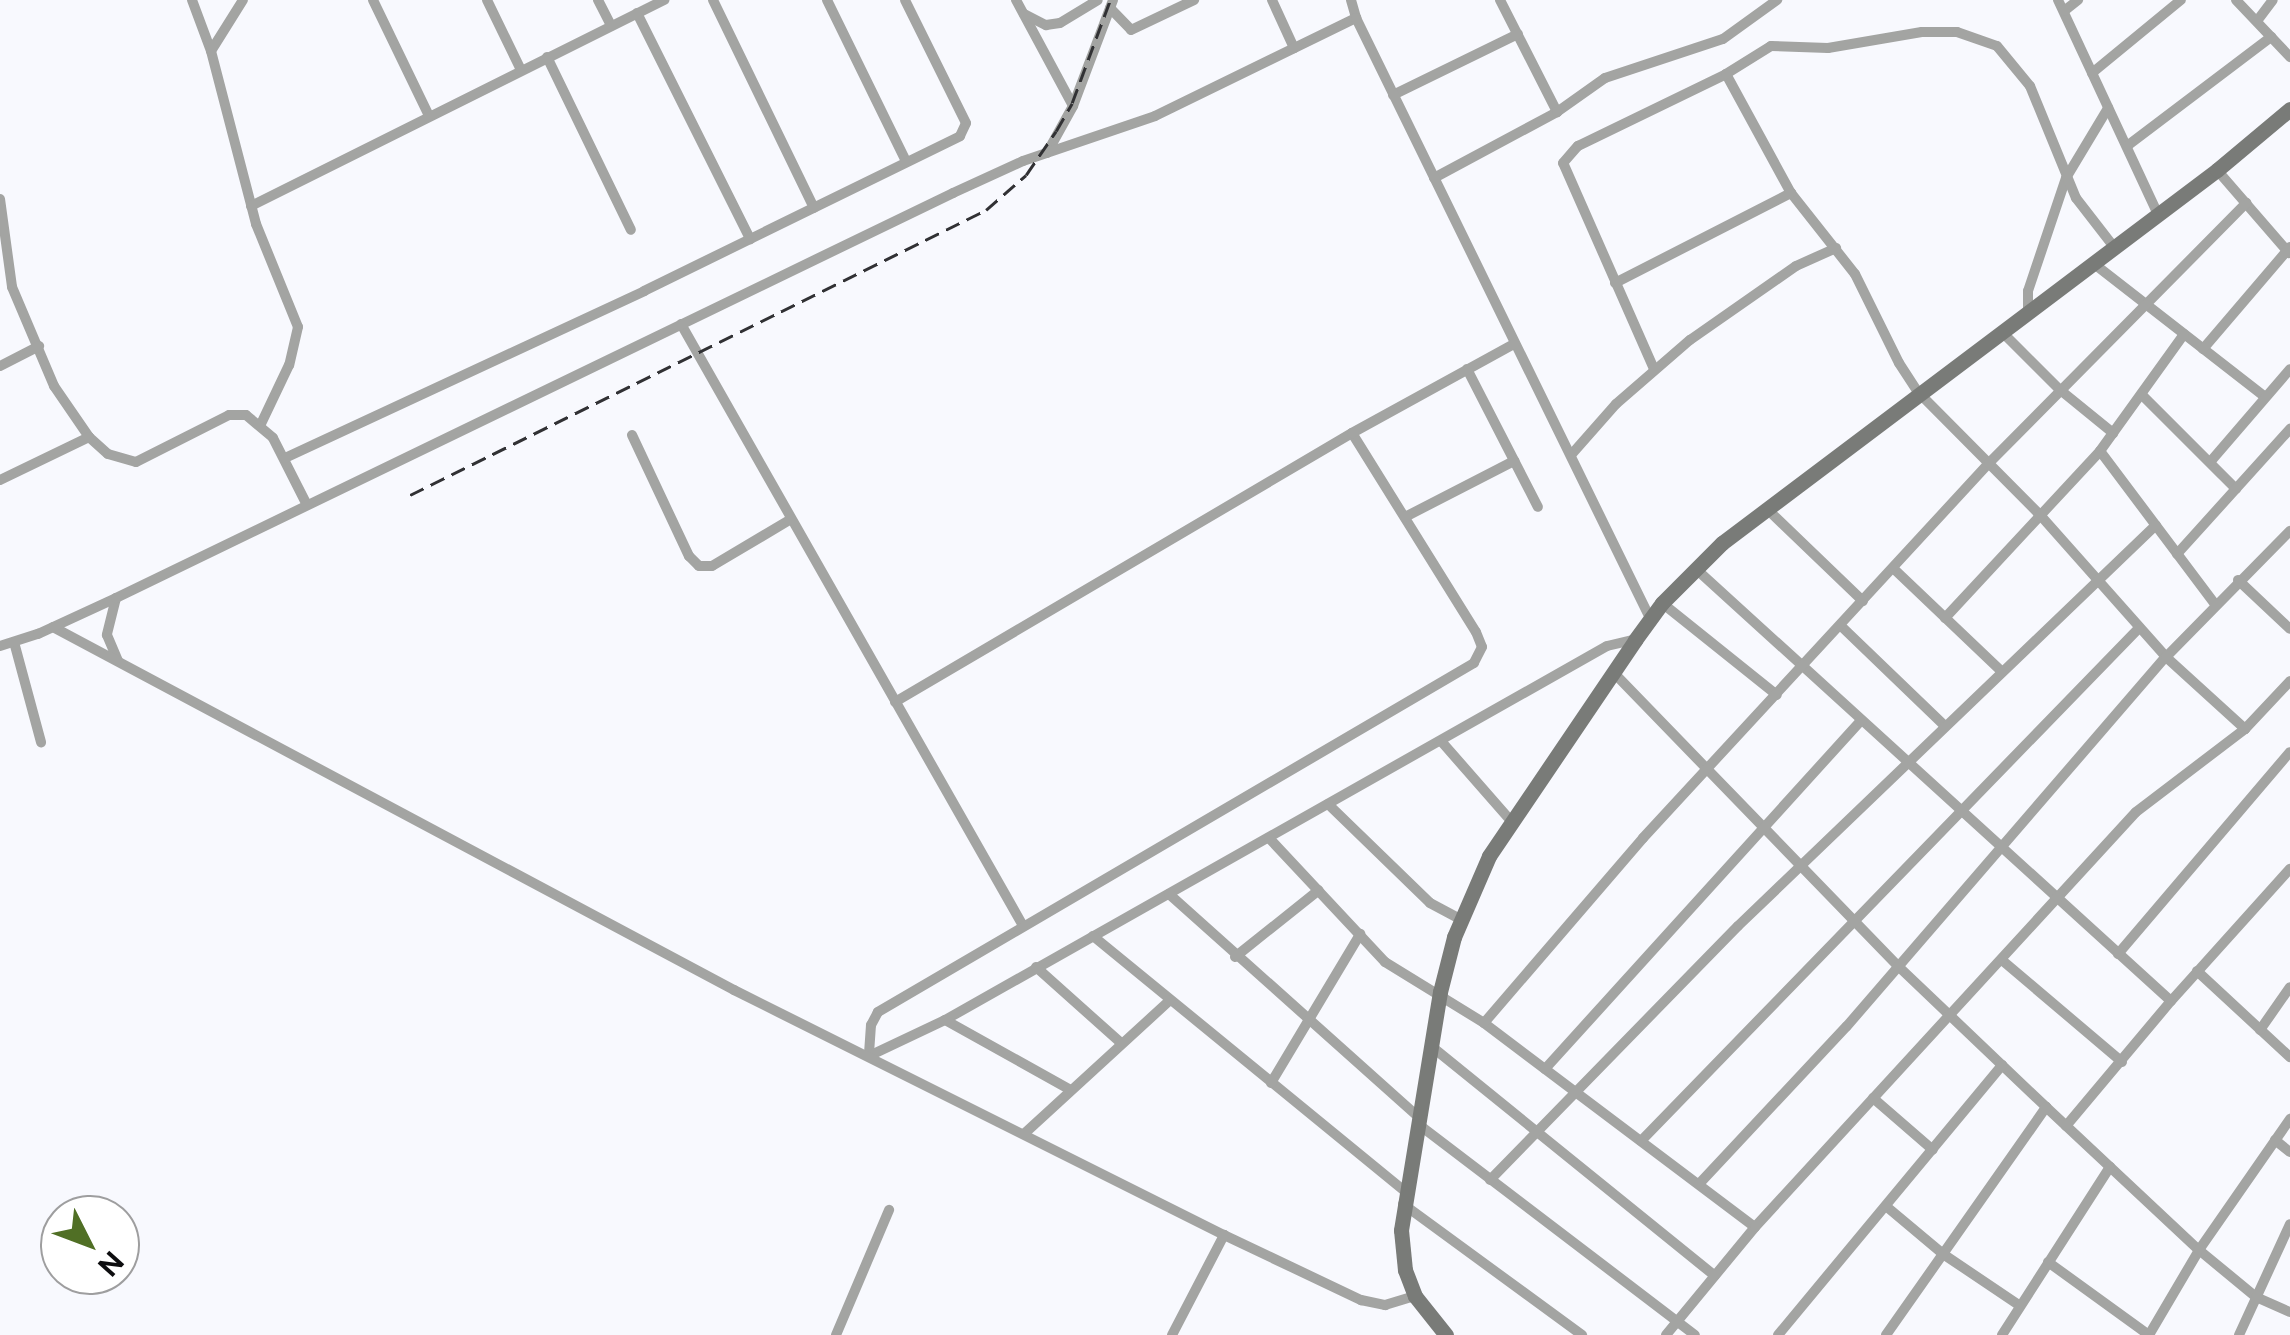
<!DOCTYPE html>
<style>
body{margin:0}
#map{position:relative;width:2290px;height:1335px;overflow:hidden;background:#f8f9fe;font-family:"Public Sans",sans-serif}
div>[style]{position:absolute}
[style*='--x']{left:calc(var(--x)*1px);top:calc(var(--y)*1px);width:calc(var(--w)*1px);rotate:calc(var(--a)*1deg)}
.street>*{height:10px;margin:-5px;padding:0 5px;transform-origin:5px;border-radius:5px;background:#a3a4a2}
.secondary>*{height:15px;margin:-7.5px;padding:0 7.5px;transform-origin:7.5px;border-radius:7.5px;background:#797b78}
.rail>*{height:2.5px;margin-top:-1.25px;transform-origin:0;background:repeating-linear-gradient(90deg,#313134 0 15px,transparent 0 23px)}
span{translate:-50% -50%;white-space:nowrap;text-align:center;line-height:1.15;-webkit-text-stroke:9px #fff;paint-order:stroke}
.north{position:absolute;left:40px;top:1195px;width:100px;height:100px;box-sizing:border-box;background:#fff;border:2px solid #9e9e9f;border-radius:50%;rotate:132deg;font-size:28px;font-weight:700;line-height:40px;text-align:center;color:#0d0d0f}
.north::after{content:'';display:block;margin:auto;width:35px;height:45px;background:#506f25;clip-path:polygon(50% 0,100% 100%,50% 72%,0 100%)}
</style>
<div id="map">
<div class="street">
<div style="--x:192;--y:0;--w:54;--a:69.6"></div>
<div style="--x:211;--y:51;--w:179;--a:75.4"></div>
<div style="--x:256;--y:224;--w:111;--a:67.8"></div>
<div style="--x:298;--y:327;--w:39;--a:103"></div>
<div style="--x:289;--y:365;--w:65;--a:115.4"></div>
<div style="--x:373;--y:0;--w:129;--a:64.2"></div>
<div style="--x:487;--y:0;--w:78;--a:64.1"></div>
<div style="--x:598;--y:0;--w:29;--a:63"></div>
<div style="--x:713;--y:0;--w:231;--a:64.1"></div>
<div style="--x:827;--y:0;--w:179;--a:63.9"></div>
<div style="--x:1016;--y:0;--w:120;--a:61.7"></div>
<div style="--x:1272;--y:0;--w:53;--a:65.4"></div>
<div style="--x:1351;--y:0;--w:19;--a:74"></div>
<div style="--x:1500;--y:0;--w:126;--a:63"></div>
<div style="--x:2058;--y:0;--w:236;--a:65"></div>
<div style="--x:2236;--y:0;--w:79;--a:46.5"></div>
<div style="--x:1110;--y:8;--w:30;--a:46"></div>
<div style="--x:1131;--y:30;--w:70;--a:-25.5"></div>
<div style="--x:2064;--y:11;--w:18;--a:-38"></div>
<div style="--x:637;--y:13;--w:253;--a:63.4"></div>
<div style="--x:1024;--y:14;--w:25;--a:27"></div>
<div style="--x:1046;--y:25;--w:14;--a:-8"></div>
<div style="--x:1060;--y:23;--w:44;--a:-31.2"></div>
<div style="--x:2257;--y:21;--w:26;--a:-53"></div>
<div style="--x:211;--y:51;--w:60;--a:-57.9"></div>
<div style="--x:547;--y:57;--w:192;--a:64.1"></div>
<div style="--x:2092;--y:73;--w:115;--a:-39.4"></div>
<div style="--x:1726;--y:74;--w:136;--a:61.4"></div>
<div style="--x:1791;--y:193;--w:103;--a:51.7"></div>
<div style="--x:1855;--y:274;--w:99;--a:63.7"></div>
<div style="--x:1899;--y:363;--w:35;--a:57"></div>
<div style="--x:1918;--y:392;--w:175;--a:45.2"></div>
<div style="--x:2041;--y:516;--w:188;--a:48.4"></div>
<div style="--x:2166;--y:657;--w:107;--a:42.3"></div>
<div style="--x:1393;--y:95;--w:139;--a:-26"></div>
<div style="--x:2127;--y:146;--w:181;--a:-37.1"></div>
<div style="--x:1047;--y:153;--w:54;--a:-61"></div>
<div style="--x:1073;--y:106;--w:113;--a:-69.3"></div>
<div style="--x:2217;--y:170;--w:110;--a:49.1"></div>
<div style="--x:1434;--y:178;--w:140;--a:-28.2"></div>
<div style="--x:1557;--y:112;--w:59;--a:-35.3"></div>
<div style="--x:1605;--y:78;--w:124;--a:-18.3"></div>
<div style="--x:1723;--y:39;--w:67;--a:-35.8"></div>
<div style="--x:0;--y:199;--w:89;--a:82.2"></div>
<div style="--x:12;--y:287;--w:108;--a:67"></div>
<div style="--x:54;--y:386;--w:62;--a:55.5"></div>
<div style="--x:89;--y:437;--w:25;--a:42"></div>
<div style="--x:108;--y:454;--w:29;--a:16"></div>
<div style="--x:136;--y:462;--w:104;--a:-26.8"></div>
<div style="--x:229;--y:415;--w:17;--a:0"></div>
<div style="--x:246;--y:415;--w:35;--a:40"></div>
<div style="--x:273;--y:438;--w:75;--a:63.1"></div>
<div style="--x:251;--y:206;--w:462;--a:-26.5"></div>
<div style="--x:2093;--y:263;--w:217;--a:37.9"></div>
<div style="--x:1615;--y:283;--w:198;--a:-27.1"></div>
<div style="--x:2028;--y:312;--w:21;--a:-90"></div>
<div style="--x:2028;--y:291;--w:119;--a:-71.4"></div>
<div style="--x:2066;--y:178;--w:82;--a:-59"></div>
<div style="--x:681;--y:324;--w:690;--a:60.39"></div>
<div style="--x:2002;--y:332;--w:81;--a:45"></div>
<div style="--x:2059;--y:389;--w:70;--a:39.2"></div>
<div style="--x:2203;--y:349;--w:134;--a:-49.5"></div>
<div style="--x:0;--y:366;--w:44;--a:-27.1"></div>
<div style="--x:1467;--y:369;--w:155;--a:62.8"></div>
<div style="--x:1654;--y:369;--w:225;--a:-113.8"></div>
<div style="--x:1563;--y:163;--w:23;--a:-49"></div>
<div style="--x:1578;--y:146;--w:165;--a:-25.9"></div>
<div style="--x:1726;--y:74;--w:53;--a:-31.9"></div>
<div style="--x:1771;--y:46;--w:57;--a:2"></div>
<div style="--x:1828;--y:48;--w:95;--a:-9.7"></div>
<div style="--x:1922;--y:32;--w:35;--a:0"></div>
<div style="--x:1957;--y:32;--w:42;--a:19.3"></div>
<div style="--x:1997;--y:46;--w:52;--a:50.5"></div>
<div style="--x:2030;--y:86;--w:121;--a:67.7"></div>
<div style="--x:2076;--y:198;--w:62;--a:52.2"></div>
<div style="--x:2142;--y:395;--w:133;--a:45"></div>
<div style="--x:1352;--y:433;--w:234;--a:58.1"></div>
<div style="--x:1476;--y:632;--w:16;--a:68"></div>
<div style="--x:1482;--y:647;--w:18;--a:117"></div>
<div style="--x:1474;--y:663;--w:691;--a:149.65"></div>
<div style="--x:878;--y:1012;--w:15;--a:118"></div>
<div style="--x:871;--y:1025;--w:31;--a:94"></div>
<div style="--x:869;--y:1056;--w:84;--a:-25.3"></div>
<div style="--x:945;--y:1020;--w:760;--a:-29.46"></div>
<div style="--x:1607;--y:646;--w:28;--a:-13"></div>
<div style="--x:632;--y:435;--w:134;--a:64.8"></div>
<div style="--x:689;--y:556;--w:14;--a:45"></div>
<div style="--x:699;--y:566;--w:13;--a:0"></div>
<div style="--x:712;--y:566;--w:92;--a:-30.7"></div>
<div style="--x:2100;--y:451;--w:191;--a:53.1"></div>
<div style="--x:1571;--y:455;--w:68;--a:-48.6"></div>
<div style="--x:1616;--y:404;--w:98;--a:-40.9"></div>
<div style="--x:1690;--y:340;--w:129;--a:-34.9"></div>
<div style="--x:1796;--y:266;--w:44;--a:-24.2"></div>
<div style="--x:285;--y:458;--w:396;--a:-24.9"></div>
<div style="--x:644;--y:291;--w:352;--a:-26.1"></div>
<div style="--x:960;--y:136;--w:14;--a:-65"></div>
<div style="--x:966;--y:123;--w:137;--a:-116.4"></div>
<div style="--x:2211;--y:461;--w:121;--a:-49.3"></div>
<div style="--x:0;--y:480;--w:99;--a:-25.8"></div>
<div style="--x:1767;--y:509;--w:133;--a:43.8"></div>
<div style="--x:1405;--y:517;--w:123;--a:-27.2"></div>
<div style="--x:2177;--y:554;--w:169;--a:-47.9"></div>
<div style="--x:1696;--y:569;--w:642;--a:42.29"></div>
<div style="--x:1894;--y:569;--w:146;--a:43.6"></div>
<div style="--x:2238;--y:580;--w:71;--a:43.3"></div>
<div style="--x:116;--y:598;--w:38;--a:104"></div>
<div style="--x:107;--y:635;--w:28;--a:67"></div>
<div style="--x:1662;--y:603;--w:147;--a:38.7"></div>
<div style="--x:1945;--y:618;--w:228;--a:-47.1"></div>
<div style="--x:2100;--y:451;--w:144;--a:-54.3"></div>
<div style="--x:1841;--y:626;--w:143;--a:43.9"></div>
<div style="--x:53;--y:627;--w:772;--a:28.06"></div>
<div style="--x:734;--y:990;--w:548;--a:26.57"></div>
<div style="--x:1224;--y:1235;--w:152;--a:25.4"></div>
<div style="--x:1361;--y:1300;--w:25;--a:12"></div>
<div style="--x:1385;--y:1305;--w:31;--a:-17"></div>
<div style="--x:14;--y:642;--w:104;--a:74.9"></div>
<div style="--x:0;--y:646;--w:40;--a:-18"></div>
<div style="--x:38;--y:634;--w:86;--a:-24.8"></div>
<div style="--x:116;--y:598;--w:930;--a:-25.82"></div>
<div style="--x:953;--y:193;--w:77;--a:-24.6"></div>
<div style="--x:1023;--y:161;--w:139;--a:-18.8"></div>
<div style="--x:1155;--y:116;--w:224;--a:-26"></div>
<div style="--x:1356;--y:18;--w:668;--a:63.9"></div>
<div style="--x:1614;--y:673;--w:409;--a:45.9"></div>
<div style="--x:1899;--y:967;--w:203;--a:43.6"></div>
<div style="--x:2046;--y:1107;--w:209;--a:43.1"></div>
<div style="--x:2199;--y:1250;--w:74;--a:39.5"></div>
<div style="--x:2256;--y:1297;--w:37;--a:24"></div>
<div style="--x:895;--y:702;--w:530;--a:-30.48"></div>
<div style="--x:1352;--y:433;--w:185;--a:-28.8"></div>
<div style="--x:1441;--y:741;--w:106;--a:48.8"></div>
<div style="--x:1328;--y:804;--w:142;--a:44.1"></div>
<div style="--x:1430;--y:903;--w:34;--a:28"></div>
<div style="--x:1269;--y:838;--w:170;--a:46.9"></div>
<div style="--x:1385;--y:962;--w:116;--a:31.6"></div>
<div style="--x:1484;--y:1023;--w:339;--a:37"></div>
<div style="--x:1169;--y:894;--w:334;--a:41.8"></div>
<div style="--x:1093;--y:936;--w:403;--a:39.3"></div>
<div style="--x:2118;--y:954;--w:265;--a:-49.6"></div>
<div style="--x:1235;--y:957;--w:107;--a:-38.6"></div>
<div style="--x:2003;--y:961;--w:156;--a:40.3"></div>
<div style="--x:1036;--y:967;--w:113;--a:41.8"></div>
<div style="--x:2197;--y:971;--w:127;--a:42.8"></div>
<div style="--x:945;--y:1020;--w:142;--a:29.1"></div>
<div style="--x:1484;--y:1023;--w:244;--a:-49.3"></div>
<div style="--x:1643;--y:838;--w:510;--a:-47.3"></div>
<div style="--x:1989;--y:463;--w:366;--a:-45.3"></div>
<div style="--x:2260;--y:1030;--w:52;--a:-55.1"></div>
<div style="--x:1431;--y:1046;--w:365;--a:39"></div>
<div style="--x:1545;--y:1069;--w:471;--a:-47.8"></div>
<div style="--x:1271;--y:1083;--w:174;--a:-59.1"></div>
<div style="--x:1873;--y:1098;--w:79;--a:40.9"></div>
<div style="--x:1418;--y:1124;--w:348;--a:37.3"></div>
<div style="--x:2066;--y:1126;--w:163;--a:-50"></div>
<div style="--x:2171;--y:1001;--w:178;--a:-48"></div>
<div style="--x:1025;--y:1133;--w:197;--a:-42.5"></div>
<div style="--x:2275;--y:1140;--w:19;--a:39"></div>
<div style="--x:1641;--y:1141;--w:715;--a:-45.85"></div>
<div style="--x:1490;--y:1180;--w:355;--a:-45.7"></div>
<div style="--x:1738;--y:926;--w:579;--a:-43.81"></div>
<div style="--x:1699;--y:1184;--w:216;--a:-46.9"></div>
<div style="--x:1847;--y:1026;--w:488;--a:-49.2"></div>
<div style="--x:2166;--y:657;--w:177;--a:-45.5"></div>
<div style="--x:1403;--y:1204;--w:222;--a:36.2"></div>
<div style="--x:1887;--y:1207;--w:73;--a:40"></div>
<div style="--x:1943;--y:1254;--w:92;--a:33.9"></div>
<div style="--x:2048;--y:1262;--w:125;--a:35.9"></div>
<div style="--x:836;--y:1335;--w:136;--a:-67"></div>
<div style="--x:1172;--y:1335;--w:113;--a:-62.5"></div>
<div style="--x:1666;--y:1335;--w:140;--a:-50.5"></div>
<div style="--x:1755;--y:1227;--w:563;--a:-47.45"></div>
<div style="--x:2136;--y:812;--w:137;--a:-37.3"></div>
<div style="--x:2245;--y:729;--w:66;--a:-46.8"></div>
<div style="--x:1778;--y:1335;--w:351;--a:-50.3"></div>
<div style="--x:1886;--y:1335;--w:279;--a:-54.9"></div>
<div style="--x:2002;--y:1335;--w:200;--a:-57.3"></div>
<div style="--x:2149;--y:1335;--w:99;--a:-59.5"></div>
<div style="--x:2199;--y:1250;--w:160;--a:-55.2"></div>
<div style="--x:2239;--y:1335;--w:122;--a:-65.3"></div>
</div>
<div class="secondary">
<div style="--x:1446;--y:1335;--w:50;--a:-128.5"></div>
<div style="--x:1415;--y:1296;--w:28;--a:-111"></div>
<div style="--x:1405;--y:1270;--w:40;--a:-95.7"></div>
<div style="--x:1401;--y:1230;--w:241;--a:-80.7"></div>
<div style="--x:1440;--y:992;--w:57;--a:-75.7"></div>
<div style="--x:1454;--y:937;--w:88;--a:-66.6"></div>
<div style="--x:1489;--y:856;--w:261;--a:-55.9"></div>
<div style="--x:1635;--y:640;--w:46;--a:-53.9"></div>
<div style="--x:1662;--y:603;--w:85;--a:-45"></div>
<div style="--x:1722;--y:543;--w:620;--a:-37"></div>
<div style="--x:2217;--y:170;--w:95;--a:-39.9"></div>
</div>
<div class="rail">
<div style="--x:410;--y:495;--w:643;--a:-26.33"></div>
<div style="--x:986;--y:210;--w:53;--a:-41.2"></div>
<div style="--x:1026;--y:175;--w:53;--a:-55.7"></div>
<div style="--x:1056;--y:131;--w:32;--a:-60"></div>
<div style="--x:1072;--y:103;--w:110;--a:-69.7"></div>
</div>
<div class="north">N</div>
</div>
